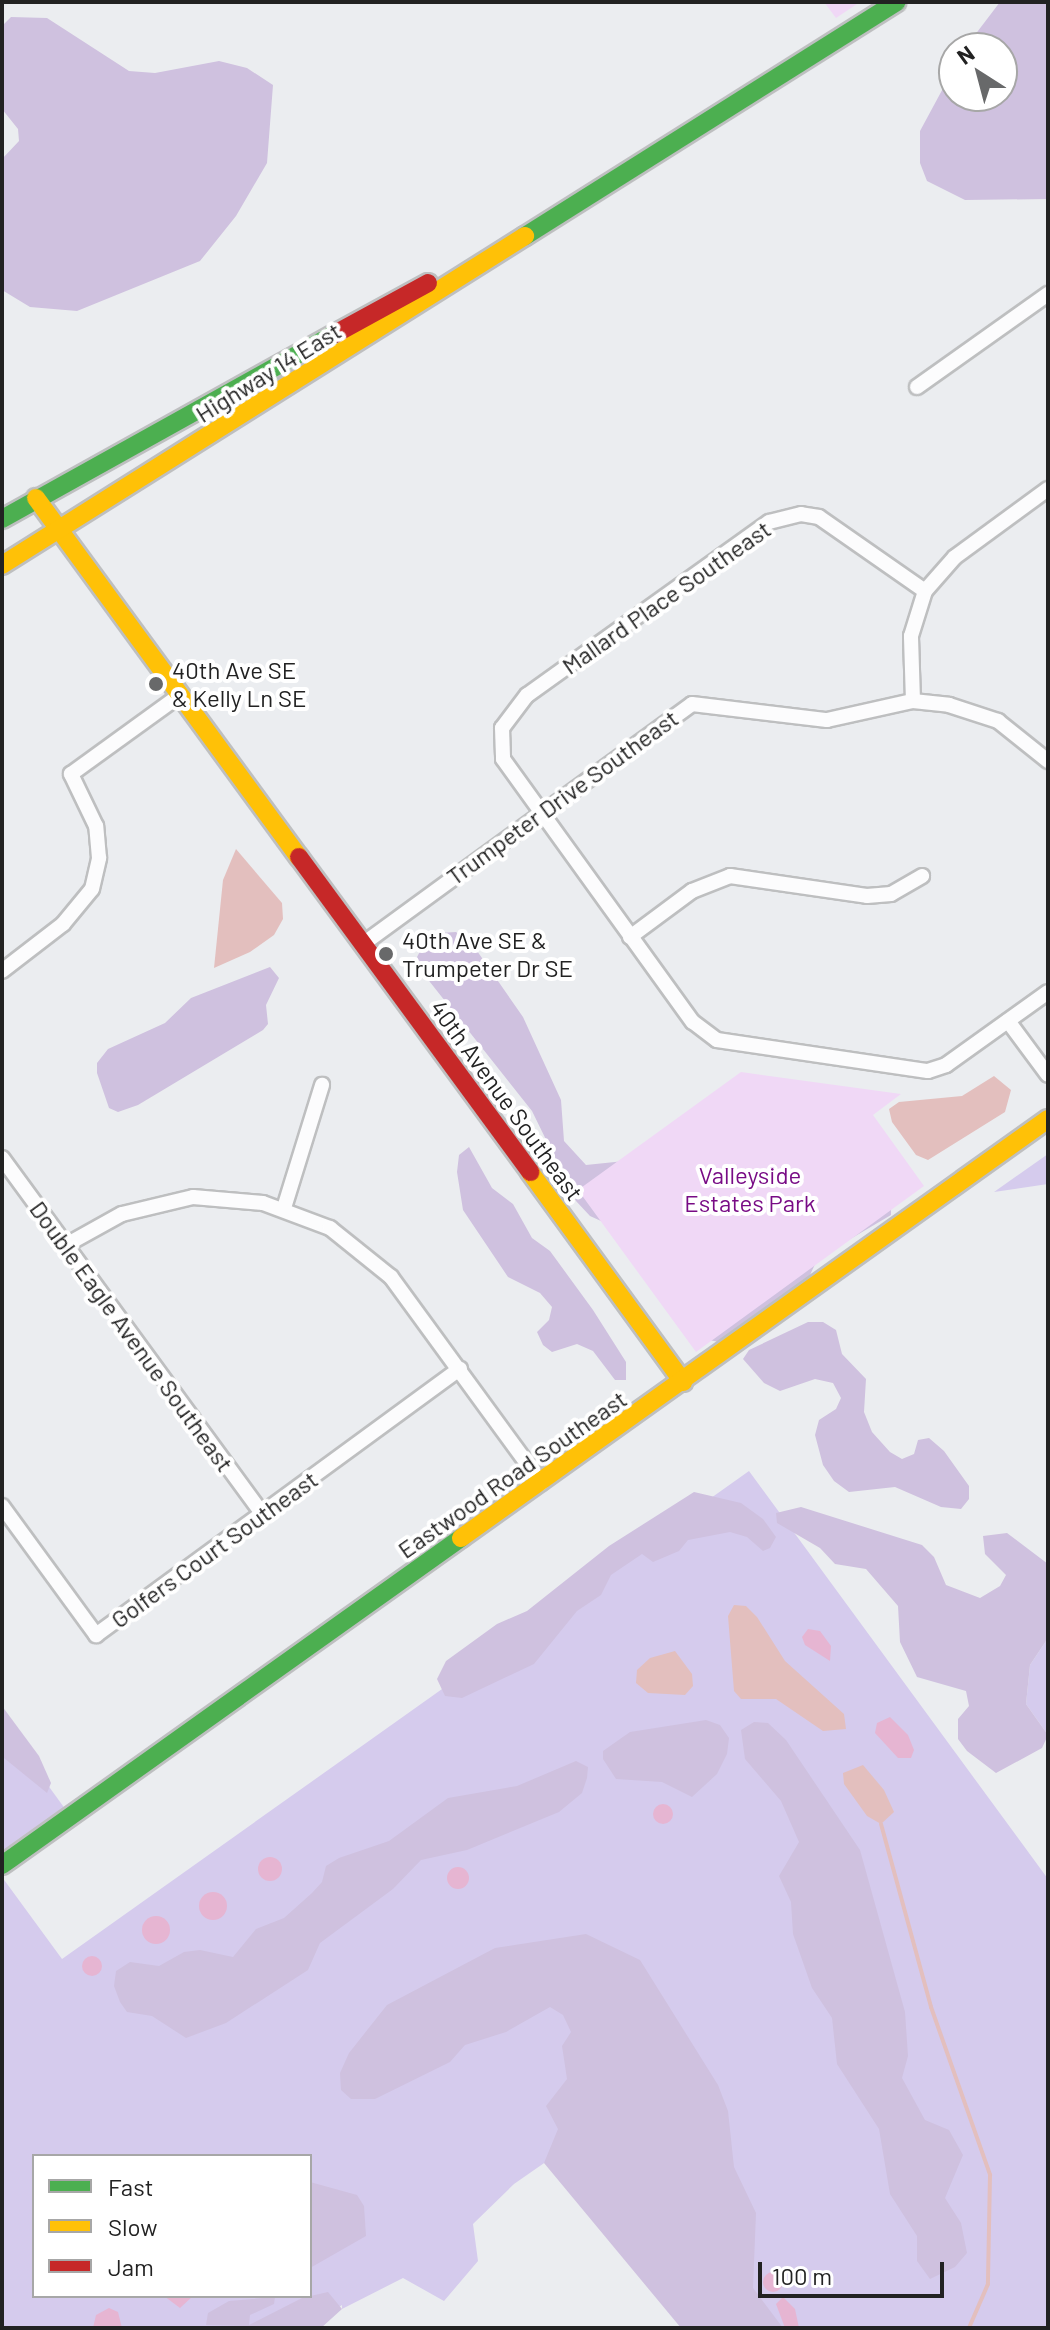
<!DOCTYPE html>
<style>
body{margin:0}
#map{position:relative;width:1050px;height:2330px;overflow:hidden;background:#ebedf0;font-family:Barlow,sans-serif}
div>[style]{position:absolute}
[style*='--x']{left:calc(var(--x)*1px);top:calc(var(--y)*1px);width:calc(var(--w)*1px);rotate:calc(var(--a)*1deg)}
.grass>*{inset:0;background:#d5cbed}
.forest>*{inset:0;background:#cfc1df}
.park>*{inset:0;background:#f0d8f6}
.pitch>*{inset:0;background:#e6b5d2}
.round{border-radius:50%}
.water>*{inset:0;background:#e3bfbe}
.stream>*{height:4px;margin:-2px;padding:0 2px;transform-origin:2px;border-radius:2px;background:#e3bfbe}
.roads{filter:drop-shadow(2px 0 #bebfc0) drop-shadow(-2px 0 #bebfc0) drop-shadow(0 2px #bebfc0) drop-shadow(0 -2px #bebfc0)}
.street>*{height:14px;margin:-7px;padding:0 7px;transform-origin:7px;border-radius:7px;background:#fcfcfd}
.fast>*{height:18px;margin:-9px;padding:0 9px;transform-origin:9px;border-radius:9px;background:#4caf50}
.slow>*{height:18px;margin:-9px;padding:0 9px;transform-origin:9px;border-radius:9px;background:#ffc107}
.jam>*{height:18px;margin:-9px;padding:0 9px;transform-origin:9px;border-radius:9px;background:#c62828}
.dots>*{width:22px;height:22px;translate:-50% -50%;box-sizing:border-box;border:4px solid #fff;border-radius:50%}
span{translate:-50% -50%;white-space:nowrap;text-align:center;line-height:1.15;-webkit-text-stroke:8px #fff;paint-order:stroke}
.street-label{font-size:24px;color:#222}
.poi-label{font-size:24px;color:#222}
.left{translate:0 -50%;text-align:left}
.park-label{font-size:24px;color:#780b85}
.frame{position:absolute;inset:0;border:4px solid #222;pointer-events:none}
.legend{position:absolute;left:32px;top:2154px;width:280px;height:144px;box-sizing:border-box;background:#fff;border:2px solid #a7a7a7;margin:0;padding:10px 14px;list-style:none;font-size:24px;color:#222}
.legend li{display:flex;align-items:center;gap:16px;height:40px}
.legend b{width:40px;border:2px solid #a7a7a7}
.north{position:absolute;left:938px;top:32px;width:80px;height:80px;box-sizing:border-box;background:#fff;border:2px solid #a7a7a7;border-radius:50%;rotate:324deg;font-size:22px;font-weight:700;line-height:32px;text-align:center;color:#222}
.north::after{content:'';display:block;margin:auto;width:28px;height:36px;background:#68696a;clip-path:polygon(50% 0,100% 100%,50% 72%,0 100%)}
.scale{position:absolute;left:758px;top:2262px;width:186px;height:36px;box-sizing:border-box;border:4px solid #222;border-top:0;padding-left:10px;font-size:24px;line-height:28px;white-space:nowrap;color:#222;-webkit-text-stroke:6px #fff;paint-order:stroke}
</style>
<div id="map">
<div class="grass">
<div style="clip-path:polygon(1048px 1154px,1048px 1184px,994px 1192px)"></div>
<div style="clip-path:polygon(evenodd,749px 1471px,1048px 1879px,1048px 2328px,712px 2328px,583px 2136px,514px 2184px,473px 2224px,478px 2261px,444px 2301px,403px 2278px,342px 2309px,342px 2305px,308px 2328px,2px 2328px,2px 1877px,62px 1959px,749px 1471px,34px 2156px,310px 2156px,310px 2296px,34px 2296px,34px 2156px)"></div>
<div style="clip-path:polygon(1048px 1638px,1048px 1735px,1026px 1704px,1030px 1665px)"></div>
<div style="clip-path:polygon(2px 1722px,71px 1817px,2px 1864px)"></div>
</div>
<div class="forest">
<div style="clip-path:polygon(1000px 2px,1048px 2px,1048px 199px,965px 200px,927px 181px,920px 163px,920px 131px,954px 68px,954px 96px,1002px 96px,1002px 48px,965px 48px)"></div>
<div style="clip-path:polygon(11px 17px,47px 18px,129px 71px,155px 73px,219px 61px,247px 68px,273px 85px,267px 163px,236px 216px,200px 261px,77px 311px,30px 307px,2px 290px,2px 159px,19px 141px,18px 129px,2px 109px,2px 26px)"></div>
<div style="clip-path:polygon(456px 932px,475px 948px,523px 1017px,561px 1100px,564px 1141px,586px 1165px,634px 1160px,891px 1205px,891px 1215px,818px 1258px,809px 1277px,724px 1343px,704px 1339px,612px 1226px,590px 1216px,576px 1201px,532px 1111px,426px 977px,417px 957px,424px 944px,439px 933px)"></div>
<div style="clip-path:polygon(270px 967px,279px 978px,266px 1005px,268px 1024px,263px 1030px,138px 1105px,118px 1112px,109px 1108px,97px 1073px,97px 1063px,108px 1049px,165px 1023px,191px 998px)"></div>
<div style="clip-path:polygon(469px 1147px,492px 1188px,513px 1204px,532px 1238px,550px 1251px,593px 1310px,626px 1362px,626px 1380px,615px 1380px,593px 1351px,577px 1344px,552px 1352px,543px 1345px,537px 1332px,549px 1320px,552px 1307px,540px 1293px,508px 1277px,463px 1210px,457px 1172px,459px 1155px)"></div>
<div style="clip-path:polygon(808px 1322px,823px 1322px,836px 1330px,842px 1354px,866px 1379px,864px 1412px,872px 1432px,890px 1452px,902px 1459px,914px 1454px,918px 1440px,929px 1438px,944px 1451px,969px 1486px,969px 1499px,961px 1509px,941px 1507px,895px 1487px,849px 1492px,834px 1481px,823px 1465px,815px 1435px,819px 1420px,836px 1409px,841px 1398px,833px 1383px,815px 1379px,780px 1391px,764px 1383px,743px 1359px,749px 1350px)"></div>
<div style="clip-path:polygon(694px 1492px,741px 1503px,763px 1519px,776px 1537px,770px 1548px,763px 1551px,747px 1537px,730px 1532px,688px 1540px,679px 1551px,653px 1562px,642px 1554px,611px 1575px,601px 1595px,577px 1611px,534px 1664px,462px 1698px,445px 1696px,437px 1679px,446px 1661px,497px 1624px,527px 1611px,609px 1546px)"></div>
<div style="clip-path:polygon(801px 1507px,922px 1545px,934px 1557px,946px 1585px,980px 1598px,1000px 1586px,1006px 1575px,985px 1554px,983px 1536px,1007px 1533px,1048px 1564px,1048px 1638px,1030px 1665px,1026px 1704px,1048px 1735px,1042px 1748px,996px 1773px,967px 1751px,958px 1739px,958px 1719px,969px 1706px,966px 1691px,917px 1677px,900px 1642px,898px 1606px,866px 1569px,835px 1564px,820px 1548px,777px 1523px,776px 1513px)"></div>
<div style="clip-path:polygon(2px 1706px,39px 1756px,51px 1783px,47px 1793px,4px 1758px)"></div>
<div style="clip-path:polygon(706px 1720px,720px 1725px,729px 1738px,727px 1754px,717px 1774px,692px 1797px,662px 1782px,616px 1779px,603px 1759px,603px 1751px,630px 1732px)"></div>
<div style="clip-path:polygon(754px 1722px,768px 1723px,786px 1740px,860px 1850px,905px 2012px,908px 2056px,902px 2078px,925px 2120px,949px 2130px,963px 2155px,945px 2198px,961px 2223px,967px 2253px,955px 2267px,930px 2279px,917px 2261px,917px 2236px,890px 2194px,879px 2129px,837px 2064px,832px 2018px,812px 1988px,793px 1934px,791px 1902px,779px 1876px,799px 1842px,781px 1801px,745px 1759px,741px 1730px)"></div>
<div style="clip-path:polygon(576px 1761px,588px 1767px,587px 1778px,582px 1793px,559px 1812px,467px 1850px,421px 1860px,393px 1889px,320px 1943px,308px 1970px,226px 2023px,186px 2038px,152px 2016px,127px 2012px,120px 2002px,114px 1986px,116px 1971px,130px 1962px,159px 1966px,184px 1952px,200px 1950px,233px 1957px,256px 1929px,284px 1918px,312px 1893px,322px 1882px,326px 1866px,339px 1858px,389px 1841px,448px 1798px,517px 1786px)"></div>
<div style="clip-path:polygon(586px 1934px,640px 1960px,718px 2085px,728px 2111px,734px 2167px,756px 2213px,753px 2288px,783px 2328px,681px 2328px,544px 2163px,558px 2129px,546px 2106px,567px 2079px,562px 2046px,571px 2032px,563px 2015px,550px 2007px,506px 2032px,465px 2045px,450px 2062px,375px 2099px,351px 2099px,341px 2090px,340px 2073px,349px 2053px,387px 2005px,495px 1948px)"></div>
<div style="clip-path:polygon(310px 2182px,357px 2195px,364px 2206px,366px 2236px,310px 2268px)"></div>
<div style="clip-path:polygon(328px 2292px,342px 2309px,321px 2328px,206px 2325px,208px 2313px,229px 2301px,275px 2297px,274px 2304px,250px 2315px,249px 2325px,302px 2298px)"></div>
</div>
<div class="park">
<div style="clip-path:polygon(824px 2px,860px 2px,836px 18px)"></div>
<div style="clip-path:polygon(741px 1072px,901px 1094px,873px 1115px,924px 1186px,696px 1352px,578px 1190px)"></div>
</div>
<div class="pitch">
<div style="clip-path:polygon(808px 1629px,820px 1631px,831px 1646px,830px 1661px,805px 1645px,802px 1637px)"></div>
<div style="clip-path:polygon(890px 1717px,908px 1735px,914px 1750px,911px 1758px,898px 1758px,875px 1733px,877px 1723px)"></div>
<div class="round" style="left:653px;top:1804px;width:20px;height:20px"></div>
<div class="round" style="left:258px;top:1857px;width:24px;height:24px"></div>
<div class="round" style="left:447px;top:1867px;width:22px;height:22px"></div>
<div class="round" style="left:199px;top:1892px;width:28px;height:28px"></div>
<div class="round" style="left:142px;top:1916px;width:28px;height:28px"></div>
<div class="round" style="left:82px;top:1956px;width:20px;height:20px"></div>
<div class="round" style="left:763px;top:2272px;width:20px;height:20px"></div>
<div style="clip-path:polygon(164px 2296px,193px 2296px,180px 2308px)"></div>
<div style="clip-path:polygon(783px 2297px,795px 2309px,799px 2328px,785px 2328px,776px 2304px)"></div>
<div style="clip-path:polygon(109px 2308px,118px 2312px,122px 2328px,93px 2328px,96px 2315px)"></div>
</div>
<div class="water">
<div style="clip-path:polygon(236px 849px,282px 903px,283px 919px,274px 935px,250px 952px,214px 968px,223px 880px)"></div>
<div style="clip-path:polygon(994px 1076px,1011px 1090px,1005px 1112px,928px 1160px,916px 1155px,892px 1122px,889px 1109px,899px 1102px,962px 1096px)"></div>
<div style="clip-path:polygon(734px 1605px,746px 1606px,757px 1617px,785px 1661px,844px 1714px,846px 1729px,823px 1731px,776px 1699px,741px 1699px,734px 1691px,728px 1616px)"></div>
<div style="clip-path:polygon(675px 1651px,692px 1674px,693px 1686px,685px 1695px,648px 1693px,636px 1683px,637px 1670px,650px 1658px)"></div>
<div style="clip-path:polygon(863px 1765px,884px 1790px,894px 1812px,881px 1824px,867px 1816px,844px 1784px,843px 1773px)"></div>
</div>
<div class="stream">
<div style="--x:881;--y:1824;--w:190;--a:74.7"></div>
<div style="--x:931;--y:2007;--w:178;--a:70.6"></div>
<div style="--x:990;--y:2175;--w:109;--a:91.1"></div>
<div style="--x:988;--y:2284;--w:48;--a:113.4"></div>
</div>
<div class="roads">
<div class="street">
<div style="--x:917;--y:387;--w:161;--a:-35.4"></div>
<div style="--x:925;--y:591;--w:129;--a:-145.1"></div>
<div style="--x:819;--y:517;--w:18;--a:-171"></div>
<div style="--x:801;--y:514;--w:33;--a:166"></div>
<div style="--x:769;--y:522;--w:297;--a:144.4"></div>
<div style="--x:527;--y:695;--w:41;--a:127.1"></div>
<div style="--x:502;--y:728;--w:31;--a:88"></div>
<div style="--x:503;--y:759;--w:324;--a:54.2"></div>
<div style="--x:693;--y:1022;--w:30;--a:37"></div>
<div style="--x:717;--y:1040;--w:213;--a:8.4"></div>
<div style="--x:928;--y:1071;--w:19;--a:-18"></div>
<div style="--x:946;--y:1065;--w:125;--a:-35.6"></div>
<div style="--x:913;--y:701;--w:65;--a:-91.8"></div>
<div style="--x:911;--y:636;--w:47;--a:-72.7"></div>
<div style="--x:925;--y:591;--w:45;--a:-48.6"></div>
<div style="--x:955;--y:557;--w:115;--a:-36.2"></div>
<div style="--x:630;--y:937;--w:77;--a:-36.6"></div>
<div style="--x:692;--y:891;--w:41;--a:-21.5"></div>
<div style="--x:730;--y:876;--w:138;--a:8.3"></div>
<div style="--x:867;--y:896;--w:24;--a:-5"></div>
<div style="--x:891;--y:894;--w:36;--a:-30"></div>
<div style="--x:363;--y:944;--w:407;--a:-36.1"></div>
<div style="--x:692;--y:704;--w:136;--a:6.8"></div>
<div style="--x:827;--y:720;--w:88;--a:-12.5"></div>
<div style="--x:913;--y:701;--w:36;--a:6"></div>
<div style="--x:949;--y:705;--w:52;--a:18.1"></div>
<div style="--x:998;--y:721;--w:64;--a:38.7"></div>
<div style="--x:2;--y:971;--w:77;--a:-37.6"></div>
<div style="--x:63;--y:924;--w:45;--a:-50.4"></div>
<div style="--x:92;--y:889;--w:32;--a:-77"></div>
<div style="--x:99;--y:858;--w:32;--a:-95"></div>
<div style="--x:96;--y:826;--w:58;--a:-115.7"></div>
<div style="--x:71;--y:774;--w:135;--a:-35.9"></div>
<div style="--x:1008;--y:1021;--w:67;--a:53.5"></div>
<div style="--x:2;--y:1158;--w:440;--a:53.8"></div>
<div style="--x:284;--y:1208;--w:129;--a:-72.8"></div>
<div style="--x:66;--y:1245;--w:64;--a:-29"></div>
<div style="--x:122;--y:1214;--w:73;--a:-13.5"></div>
<div style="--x:193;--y:1197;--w:70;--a:4.9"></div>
<div style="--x:263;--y:1203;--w:72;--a:20.5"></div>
<div style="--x:330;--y:1228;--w:78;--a:38.8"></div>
<div style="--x:391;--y:1277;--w:255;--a:53.9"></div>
<div style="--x:2;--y:1506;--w:160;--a:53.9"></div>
<div style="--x:96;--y:1635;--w:451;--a:-36.2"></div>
</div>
<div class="fast">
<div style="--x:525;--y:236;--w:439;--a:-32.2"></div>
<div style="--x:2;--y:519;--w:381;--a:-29.1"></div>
<div style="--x:2;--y:1865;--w:564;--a:-35.47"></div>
</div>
<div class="slow">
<div style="--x:36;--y:498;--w:445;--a:53.8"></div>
<div style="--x:2;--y:565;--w:618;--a:-32.17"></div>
<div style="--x:530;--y:1172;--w:260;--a:53.9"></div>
<div style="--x:461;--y:1538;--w:721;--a:-35.52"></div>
</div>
<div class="jam">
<div style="--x:335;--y:334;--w:106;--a:-28.7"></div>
<div style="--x:299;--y:857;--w:391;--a:53.7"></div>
</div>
</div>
<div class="dots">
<div style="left:156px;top:684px;background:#68696a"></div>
<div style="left:386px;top:954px;background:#68696a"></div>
</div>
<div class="street-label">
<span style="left:268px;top:372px;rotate:-32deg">Highway 14 East</span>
<span style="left:666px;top:597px;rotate:-35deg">Mallard Place Southeast</span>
<span style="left:562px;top:797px;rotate:-36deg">Trumpeter Drive Southeast</span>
<span style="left:507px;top:1100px;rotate:54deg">40th Avenue Southeast</span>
<span style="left:132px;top:1336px;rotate:54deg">Double Eagle Avenue Southeast</span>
<span style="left:512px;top:1474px;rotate:-35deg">Eastwood Road Southeast</span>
<span style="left:214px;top:1549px;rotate:-36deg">Golfers Court Southeast</span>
</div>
<div class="poi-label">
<span class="left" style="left:172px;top:684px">40th Ave SE<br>&amp; Kelly Ln SE</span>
<span class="left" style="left:402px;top:954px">40th Ave SE &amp;<br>Trumpeter Dr SE</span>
</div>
<div class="park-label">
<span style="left:750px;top:1189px">Valleyside<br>Estates Park</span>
</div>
<div class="frame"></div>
<ul class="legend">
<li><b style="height:10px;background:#4caf50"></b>Fast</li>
<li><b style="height:10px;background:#ffc107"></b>Slow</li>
<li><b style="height:10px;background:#c62828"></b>Jam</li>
</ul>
<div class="north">N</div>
<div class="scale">100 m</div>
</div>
